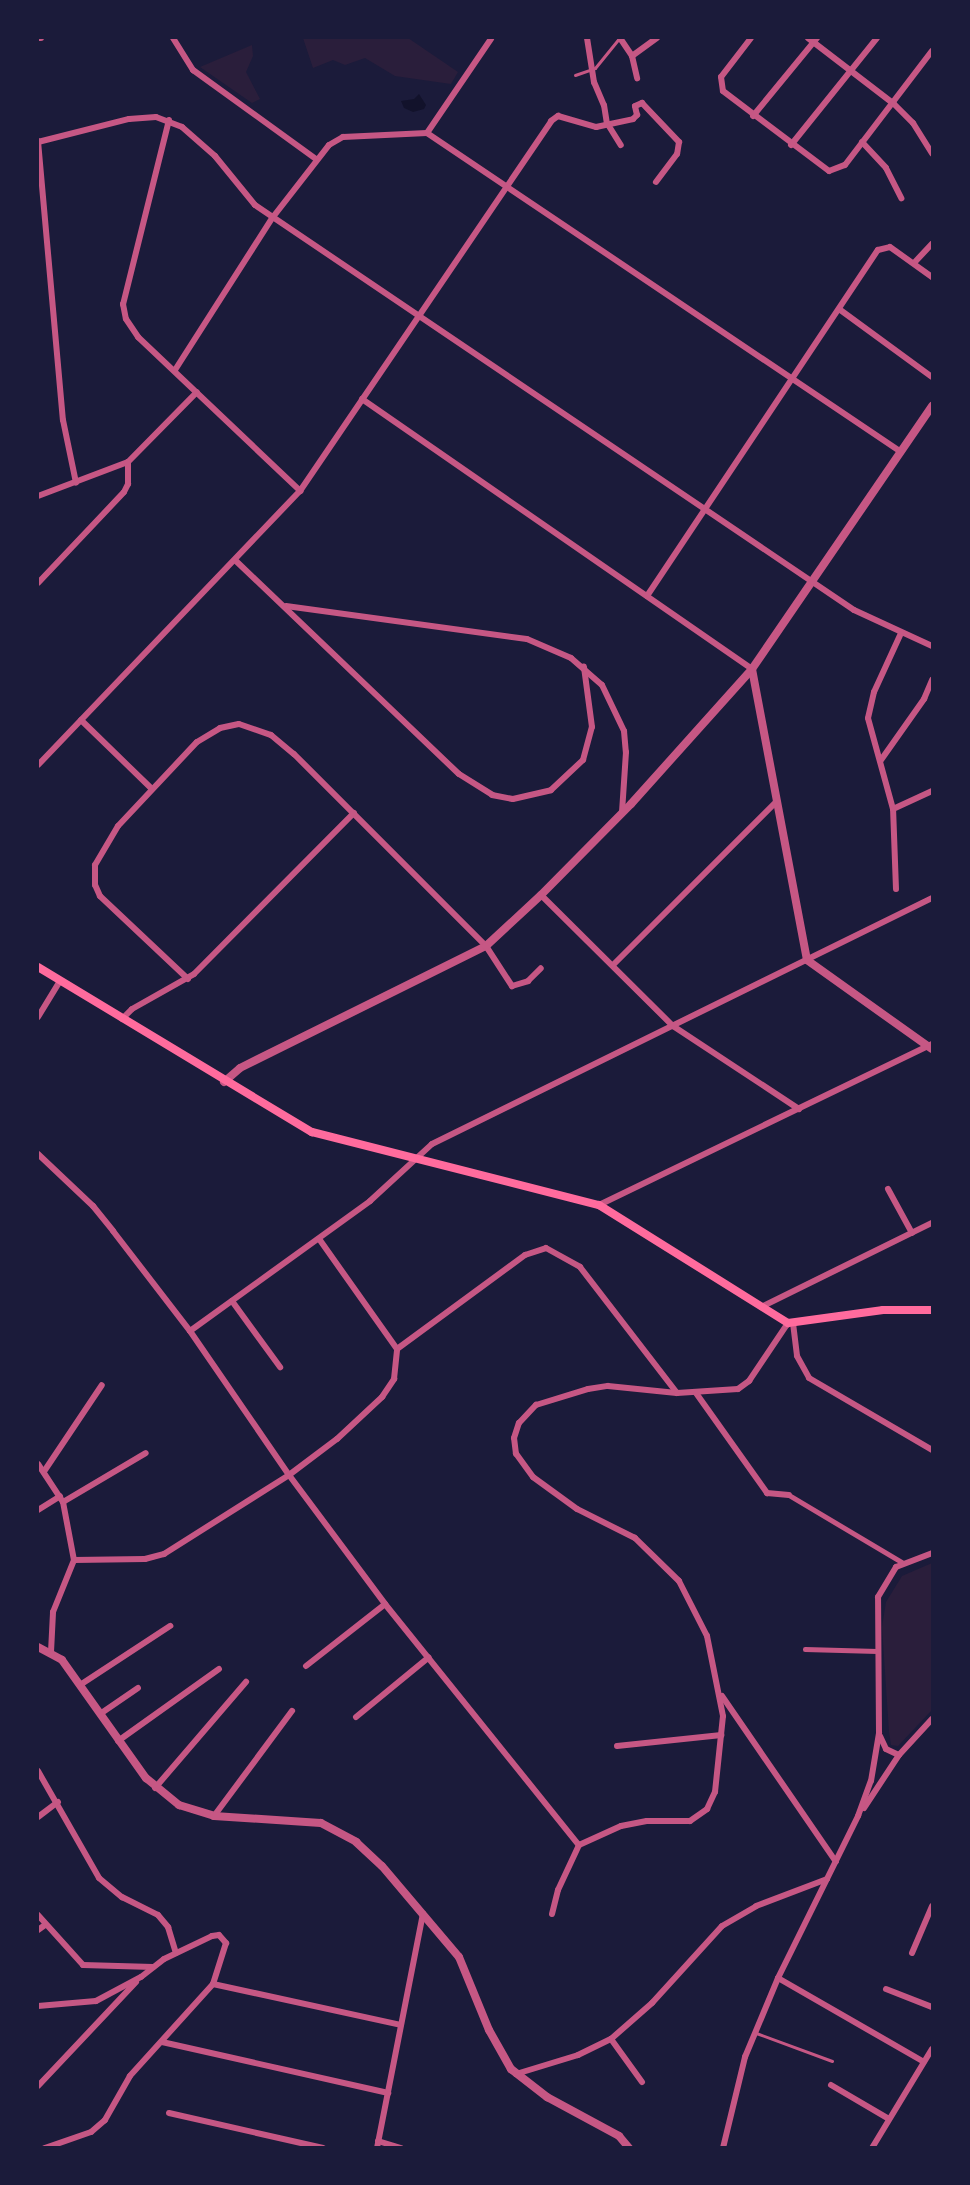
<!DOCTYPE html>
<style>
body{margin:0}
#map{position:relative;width:970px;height:2185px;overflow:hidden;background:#1b1b3a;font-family:Jost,sans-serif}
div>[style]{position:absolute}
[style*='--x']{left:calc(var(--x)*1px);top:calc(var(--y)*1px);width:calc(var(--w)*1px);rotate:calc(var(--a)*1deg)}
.green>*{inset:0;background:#2a1e3b}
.water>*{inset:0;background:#12122b}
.service>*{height:3px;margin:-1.5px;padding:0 1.5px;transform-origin:1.5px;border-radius:1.5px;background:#c65784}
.pedestrian>*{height:4.5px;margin:-2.25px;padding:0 2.25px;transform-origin:2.25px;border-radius:2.25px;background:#c65784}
.minor>*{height:6px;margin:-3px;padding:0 3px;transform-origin:3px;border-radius:3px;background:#c65784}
.tertiary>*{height:8px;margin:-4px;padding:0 4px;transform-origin:4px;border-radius:4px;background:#c65784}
.secondary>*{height:8px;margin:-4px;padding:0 4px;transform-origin:4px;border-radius:4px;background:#ff6b9d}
span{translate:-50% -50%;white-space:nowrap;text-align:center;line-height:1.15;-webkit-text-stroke:6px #1b1b3a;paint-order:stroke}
.frame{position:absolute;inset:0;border:39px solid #1b1b3a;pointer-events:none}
</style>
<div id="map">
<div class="green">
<div style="clip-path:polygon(303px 38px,408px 38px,458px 72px,451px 84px,395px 76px,365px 58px,345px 65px,333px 60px,313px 68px)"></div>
<div style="clip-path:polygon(252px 45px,253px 56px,246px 72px,260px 99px,252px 103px,200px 67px)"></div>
<div style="clip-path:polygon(932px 1563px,932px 1710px,898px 1746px,891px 1745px,889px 1732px,882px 1627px,886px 1602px,902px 1576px)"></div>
</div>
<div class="water">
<div style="clip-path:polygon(419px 94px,426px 105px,424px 109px,413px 112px,404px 108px,401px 101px,414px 99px)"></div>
</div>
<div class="service">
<div style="--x:575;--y:75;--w:21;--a:-19"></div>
<div style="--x:595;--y:68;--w:38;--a:-51"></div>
<div style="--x:756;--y:2033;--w:81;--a:20.2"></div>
</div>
<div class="pedestrian">
<div style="--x:789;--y:1495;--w:131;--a:30.7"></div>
<div style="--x:805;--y:1649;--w:72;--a:1.6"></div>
</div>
<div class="minor">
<div style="--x:38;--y:38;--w:3;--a:0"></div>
<div style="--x:173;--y:38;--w:38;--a:58"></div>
<div style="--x:193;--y:70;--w:152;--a:35.9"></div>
<div style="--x:587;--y:38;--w:45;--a:81"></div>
<div style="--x:594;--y:82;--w:25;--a:67"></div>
<div style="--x:604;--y:105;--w:18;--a:81"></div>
<div style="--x:607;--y:123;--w:26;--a:58"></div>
<div style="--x:620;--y:38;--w:22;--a:56"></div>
<div style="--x:632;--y:56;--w:23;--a:77"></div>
<div style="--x:751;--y:38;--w:49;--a:127.6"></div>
<div style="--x:721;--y:77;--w:14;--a:82"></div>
<div style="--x:723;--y:91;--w:133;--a:37"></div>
<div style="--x:829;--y:171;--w:17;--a:-21"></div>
<div style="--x:845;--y:165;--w:143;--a:-52.7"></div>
<div style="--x:808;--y:38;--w:108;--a:37.5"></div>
<div style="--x:894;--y:104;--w:27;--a:45"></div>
<div style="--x:913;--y:123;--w:36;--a:58"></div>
<div style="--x:632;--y:56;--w:31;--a:-36"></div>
<div style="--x:753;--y:116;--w:101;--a:-50.6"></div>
<div style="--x:169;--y:120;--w:190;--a:104"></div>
<div style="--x:123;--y:304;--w:15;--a:79"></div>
<div style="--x:126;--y:319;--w:22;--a:56"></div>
<div style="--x:138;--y:337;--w:224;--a:43.5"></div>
<div style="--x:427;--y:133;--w:114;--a:-55.8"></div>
<div style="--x:38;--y:141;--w:280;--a:84.9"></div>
<div style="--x:63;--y:420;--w:64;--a:78.3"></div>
<div style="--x:38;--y:142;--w:94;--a:-14.2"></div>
<div style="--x:129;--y:119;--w:27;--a:-4"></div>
<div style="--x:156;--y:117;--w:28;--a:21"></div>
<div style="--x:182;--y:127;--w:44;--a:41.3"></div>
<div style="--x:215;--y:156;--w:63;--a:50.8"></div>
<div style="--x:255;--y:205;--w:723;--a:34.06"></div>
<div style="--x:854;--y:610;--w:86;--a:24.8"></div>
<div style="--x:862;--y:142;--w:35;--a:47"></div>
<div style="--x:886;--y:168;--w:34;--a:63"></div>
<div style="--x:791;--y:145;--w:137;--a:-51.2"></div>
<div style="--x:914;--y:263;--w:26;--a:-47"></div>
<div style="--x:839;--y:309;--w:115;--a:36.2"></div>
<div style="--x:175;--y:370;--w:182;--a:-57.4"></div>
<div style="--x:273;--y:217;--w:91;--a:-52.1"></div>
<div style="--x:329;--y:145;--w:16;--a:-30"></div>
<div style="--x:343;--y:137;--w:84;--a:-2.7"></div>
<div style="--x:427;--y:133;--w:571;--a:33.94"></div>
<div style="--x:362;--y:399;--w:474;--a:34.7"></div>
<div style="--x:38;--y:496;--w:96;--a:-20.7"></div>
<div style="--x:128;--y:462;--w:98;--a:-45.4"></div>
<div style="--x:236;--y:561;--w:308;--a:43.7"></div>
<div style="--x:459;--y:774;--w:39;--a:32"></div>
<div style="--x:492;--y:795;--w:21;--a:11"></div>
<div style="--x:513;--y:799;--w:39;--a:-13"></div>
<div style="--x:551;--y:790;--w:44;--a:-43.2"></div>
<div style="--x:583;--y:760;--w:34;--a:-75"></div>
<div style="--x:592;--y:727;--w:61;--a:-97.6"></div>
<div style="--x:38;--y:583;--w:125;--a:-46.6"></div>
<div style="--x:124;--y:492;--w:9;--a:-63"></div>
<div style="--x:128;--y:484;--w:22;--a:-90"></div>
<div style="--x:647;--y:596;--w:416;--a:-56.3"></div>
<div style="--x:878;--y:250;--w:12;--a:-14"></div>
<div style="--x:890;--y:247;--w:52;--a:35.5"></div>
<div style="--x:286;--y:606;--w:243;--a:7.8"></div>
<div style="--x:527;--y:639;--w:48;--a:23.4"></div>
<div style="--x:571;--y:658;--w:41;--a:41.1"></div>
<div style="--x:602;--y:685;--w:51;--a:64.4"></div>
<div style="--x:624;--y:731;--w:21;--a:85"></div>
<div style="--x:626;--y:752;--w:61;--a:93.8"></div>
<div style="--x:81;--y:720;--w:99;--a:44.2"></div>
<div style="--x:881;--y:760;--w:75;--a:-54.8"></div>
<div style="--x:924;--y:699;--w:21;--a:-67"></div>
<div style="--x:38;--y:765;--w:379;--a:-46.3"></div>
<div style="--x:300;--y:491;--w:447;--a:-55.8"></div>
<div style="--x:551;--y:121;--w:9;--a:-36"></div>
<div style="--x:558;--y:116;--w:40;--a:16"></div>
<div style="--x:596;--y:127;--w:38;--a:-12"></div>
<div style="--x:633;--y:119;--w:6;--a:-45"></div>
<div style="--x:637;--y:115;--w:9;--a:-103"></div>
<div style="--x:635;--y:106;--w:8;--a:-23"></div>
<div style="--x:642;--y:103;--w:54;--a:46.5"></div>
<div style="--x:679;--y:142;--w:12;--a:99"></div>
<div style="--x:677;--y:154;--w:35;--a:127"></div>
<div style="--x:893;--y:809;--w:43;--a:-24.8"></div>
<div style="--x:896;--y:889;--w:80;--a:-92.1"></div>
<div style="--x:893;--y:809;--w:94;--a:-105.4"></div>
<div style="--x:868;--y:718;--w:27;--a:-77"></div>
<div style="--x:874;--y:692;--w:65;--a:-65.4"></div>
<div style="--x:541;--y:895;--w:186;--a:44.8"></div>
<div style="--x:673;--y:1026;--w:151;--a:33.4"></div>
<div style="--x:613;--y:965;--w:231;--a:-45"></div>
<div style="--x:188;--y:979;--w:121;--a:-136.7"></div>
<div style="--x:100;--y:896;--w:12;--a:-114"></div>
<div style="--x:95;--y:885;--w:20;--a:-90"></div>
<div style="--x:95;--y:865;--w:45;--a:-59.5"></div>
<div style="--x:118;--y:826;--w:115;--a:-46.8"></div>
<div style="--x:197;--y:742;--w:27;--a:-31"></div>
<div style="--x:220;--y:728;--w:19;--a:-12"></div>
<div style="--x:239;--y:724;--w:34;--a:19"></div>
<div style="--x:271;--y:735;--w:30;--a:40"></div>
<div style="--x:294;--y:754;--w:272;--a:45"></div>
<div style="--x:486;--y:946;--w:48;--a:57"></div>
<div style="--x:512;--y:986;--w:17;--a:-17"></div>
<div style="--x:528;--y:981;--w:18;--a:-45"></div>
<div style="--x:38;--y:1017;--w:42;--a:-58.6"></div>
<div style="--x:122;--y:1019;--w:14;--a:-45"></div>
<div style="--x:132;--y:1009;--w:71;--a:-29.4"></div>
<div style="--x:194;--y:974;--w:227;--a:-45.2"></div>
<div style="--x:38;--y:1154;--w:76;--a:43.4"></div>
<div style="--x:93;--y:1206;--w:32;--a:51"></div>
<div style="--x:113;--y:1231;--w:126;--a:52.4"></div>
<div style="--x:190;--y:1331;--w:175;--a:55.5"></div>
<div style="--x:289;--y:1475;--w:161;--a:53.3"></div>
<div style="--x:385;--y:1604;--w:309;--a:51.2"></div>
<div style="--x:888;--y:1189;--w:50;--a:61.4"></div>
<div style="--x:599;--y:1205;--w:370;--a:-25.8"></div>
<div style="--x:232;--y:1301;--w:82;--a:54"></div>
<div style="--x:761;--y:1307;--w:191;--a:-26.2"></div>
<div style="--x:793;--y:1323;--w:33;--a:83"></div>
<div style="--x:797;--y:1356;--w:25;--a:61"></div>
<div style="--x:809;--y:1378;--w:143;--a:30.3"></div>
<div style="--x:190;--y:1331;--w:222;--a:-35.8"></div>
<div style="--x:370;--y:1201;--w:84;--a:-42.6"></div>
<div style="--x:432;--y:1144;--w:557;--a:-26.2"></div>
<div style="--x:397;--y:1349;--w:159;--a:-36.3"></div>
<div style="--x:525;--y:1255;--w:22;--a:-18"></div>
<div style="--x:546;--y:1248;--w:39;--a:29"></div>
<div style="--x:580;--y:1267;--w:159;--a:52.4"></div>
<div style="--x:696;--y:1393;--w:123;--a:54.6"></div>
<div style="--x:767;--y:1493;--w:22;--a:5"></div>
<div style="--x:38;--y:1464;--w:45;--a:56.7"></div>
<div style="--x:63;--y:1502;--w:59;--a:79.3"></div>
<div style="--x:45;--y:1470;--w:102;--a:-56.2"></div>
<div style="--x:63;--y:1502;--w:96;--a:-30.6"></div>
<div style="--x:38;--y:1510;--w:26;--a:-32"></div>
<div style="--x:51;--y:1652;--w:40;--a:-87.1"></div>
<div style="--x:53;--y:1612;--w:56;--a:-68"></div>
<div style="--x:74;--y:1560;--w:71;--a:-0.8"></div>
<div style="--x:145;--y:1559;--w:20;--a:-15"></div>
<div style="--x:164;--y:1554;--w:148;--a:-32.3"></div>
<div style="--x:289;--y:1475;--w:60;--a:-36.9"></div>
<div style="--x:337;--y:1439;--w:62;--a:-43"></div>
<div style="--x:382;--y:1397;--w:22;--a:-56"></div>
<div style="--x:394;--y:1379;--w:30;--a:-84"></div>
<div style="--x:397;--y:1349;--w:135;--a:-125.3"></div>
<div style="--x:306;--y:1666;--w:100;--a:-38.1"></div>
<div style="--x:80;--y:1685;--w:108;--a:-33.2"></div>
<div style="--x:722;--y:1696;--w:201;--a:55.5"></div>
<div style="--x:100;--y:1714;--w:46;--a:-34.4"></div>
<div style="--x:356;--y:1717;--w:94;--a:-39.4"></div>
<div style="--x:880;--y:1736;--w:14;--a:65"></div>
<div style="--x:886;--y:1749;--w:14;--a:25"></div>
<div style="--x:118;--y:1741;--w:124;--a:-35.5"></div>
<div style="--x:617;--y:1746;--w:105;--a:-6"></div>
<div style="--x:38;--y:1771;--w:123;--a:60.3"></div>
<div style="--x:99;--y:1878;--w:30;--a:40"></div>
<div style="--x:122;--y:1897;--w:40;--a:26.6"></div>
<div style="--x:158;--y:1915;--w:16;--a:50"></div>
<div style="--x:168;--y:1927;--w:27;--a:73"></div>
<div style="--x:155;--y:1788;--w:140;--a:-49.4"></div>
<div style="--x:864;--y:1808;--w:64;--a:-56.6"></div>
<div style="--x:899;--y:1755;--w:49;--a:-47.5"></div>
<div style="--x:214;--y:1816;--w:131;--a:-53.4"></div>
<div style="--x:38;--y:1817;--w:25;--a:-37"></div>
<div style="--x:552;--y:1914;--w:25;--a:-76"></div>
<div style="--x:558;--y:1890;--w:50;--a:-65"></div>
<div style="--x:579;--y:1845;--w:46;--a:-24.3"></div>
<div style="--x:621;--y:1826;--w:26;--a:-11"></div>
<div style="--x:647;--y:1821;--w:43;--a:0"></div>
<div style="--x:690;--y:1821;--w:21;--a:-35"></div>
<div style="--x:707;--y:1809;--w:19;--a:-65"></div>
<div style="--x:715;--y:1792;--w:76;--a:-84"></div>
<div style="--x:723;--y:1716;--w:82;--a:-101.3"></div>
<div style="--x:707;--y:1636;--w:62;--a:-117"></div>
<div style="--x:679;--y:1581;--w:62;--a:-135.7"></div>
<div style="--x:635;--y:1538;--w:65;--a:-153.4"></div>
<div style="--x:577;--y:1509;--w:54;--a:-144"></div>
<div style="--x:533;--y:1477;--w:29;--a:-126"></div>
<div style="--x:516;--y:1454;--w:16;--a:-97"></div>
<div style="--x:514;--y:1438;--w:16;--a:-72"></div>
<div style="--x:519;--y:1423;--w:25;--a:-47"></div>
<div style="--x:536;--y:1405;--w:54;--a:-17.1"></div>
<div style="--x:588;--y:1389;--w:20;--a:-9"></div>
<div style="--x:608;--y:1386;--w:69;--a:5.8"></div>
<div style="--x:677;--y:1393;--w:61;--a:-3.8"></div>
<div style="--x:738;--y:1389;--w:14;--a:-36"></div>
<div style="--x:749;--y:1381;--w:70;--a:-56.1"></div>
<div style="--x:38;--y:1915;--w:67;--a:48"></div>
<div style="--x:83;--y:1965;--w:70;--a:1.6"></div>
<div style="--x:38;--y:1930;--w:9;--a:-36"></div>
<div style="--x:912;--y:1953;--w:51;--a:-66.9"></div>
<div style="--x:778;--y:1978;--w:168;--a:29.9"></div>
<div style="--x:213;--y:1984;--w:192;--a:12.3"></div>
<div style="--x:886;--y:1989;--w:49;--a:21.4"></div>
<div style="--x:38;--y:2006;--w:58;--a:-4.9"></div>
<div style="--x:96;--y:2001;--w:51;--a:-28.1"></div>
<div style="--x:141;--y:1977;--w:29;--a:-38"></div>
<div style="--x:164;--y:1959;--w:53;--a:-25.6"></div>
<div style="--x:212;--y:1936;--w:7;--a:-8"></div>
<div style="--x:219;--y:1935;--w:11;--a:49"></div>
<div style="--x:226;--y:1943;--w:43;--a:107.6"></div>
<div style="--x:213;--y:1984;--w:124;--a:132.1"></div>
<div style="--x:130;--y:2076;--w:51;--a:119.6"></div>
<div style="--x:105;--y:2120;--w:18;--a:139"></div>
<div style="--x:91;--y:2132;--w:49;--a:160.8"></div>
<div style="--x:611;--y:2039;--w:53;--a:54.2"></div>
<div style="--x:162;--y:2042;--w:232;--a:12.7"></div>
<div style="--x:516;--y:2074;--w:65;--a:-17"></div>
<div style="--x:578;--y:2055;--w:37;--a:-26"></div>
<div style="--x:611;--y:2039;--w:55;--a:-41.3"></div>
<div style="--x:652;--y:2003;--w:104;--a:-47.7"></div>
<div style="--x:722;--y:1926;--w:39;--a:-30"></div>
<div style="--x:756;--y:1906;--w:76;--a:-20.8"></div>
<div style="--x:831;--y:2085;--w:67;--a:30.4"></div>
<div style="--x:38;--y:2086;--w:143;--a:-46.7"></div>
<div style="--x:169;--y:2113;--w:158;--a:12.8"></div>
<div style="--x:378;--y:2141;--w:24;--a:17"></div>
<div style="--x:377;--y:2148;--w:239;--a:-78.9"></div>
<div style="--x:723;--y:2148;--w:94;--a:-76.4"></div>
<div style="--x:745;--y:2057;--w:86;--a:-67.3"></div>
<div style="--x:778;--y:1978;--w:181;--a:-63.7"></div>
<div style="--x:858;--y:1816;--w:37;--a:-70"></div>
<div style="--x:871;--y:1781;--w:49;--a:-80.5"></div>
<div style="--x:879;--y:1733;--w:136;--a:-90.4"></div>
<div style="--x:878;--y:1597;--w:35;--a:-59"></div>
<div style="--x:896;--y:1567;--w:39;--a:-21"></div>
<div style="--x:872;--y:2148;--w:116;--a:-58.8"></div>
</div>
<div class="tertiary">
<div style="--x:752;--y:669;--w:296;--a:79.3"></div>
<div style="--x:807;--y:960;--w:153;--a:35.5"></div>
<div style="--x:224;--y:1082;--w:21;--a:-41"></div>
<div style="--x:240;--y:1068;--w:275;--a:-26.4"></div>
<div style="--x:486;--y:946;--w:75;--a:-42.8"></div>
<div style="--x:541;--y:895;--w:128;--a:-45.3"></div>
<div style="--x:631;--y:804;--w:181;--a:-48.1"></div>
<div style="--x:752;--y:669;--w:319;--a:-55.6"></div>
<div style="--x:38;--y:1647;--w:27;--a:28"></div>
<div style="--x:62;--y:1660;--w:145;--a:54.6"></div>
<div style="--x:146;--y:1778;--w:43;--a:39.3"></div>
<div style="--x:179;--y:1805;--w:37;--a:17"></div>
<div style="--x:214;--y:1816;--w:107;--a:3.7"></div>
<div style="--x:321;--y:1823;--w:40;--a:28"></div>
<div style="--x:356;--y:1842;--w:35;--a:43"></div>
<div style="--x:382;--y:1866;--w:119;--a:49.8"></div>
<div style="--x:459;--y:1957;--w:79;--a:67.7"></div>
<div style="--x:489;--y:2030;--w:45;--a:60.6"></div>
<div style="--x:511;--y:2069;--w:46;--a:37.9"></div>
<div style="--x:547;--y:2097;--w:82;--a:28.4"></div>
<div style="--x:619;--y:2136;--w:16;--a:50"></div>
</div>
<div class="secondary">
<div style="--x:38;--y:967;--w:320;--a:31.1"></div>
<div style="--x:312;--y:1132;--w:296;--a:14.3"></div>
<div style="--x:599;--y:1205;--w:223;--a:32"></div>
<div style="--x:788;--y:1323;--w:96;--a:-7.8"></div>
<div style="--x:883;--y:1310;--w:49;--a:0"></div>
</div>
<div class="frame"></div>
</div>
